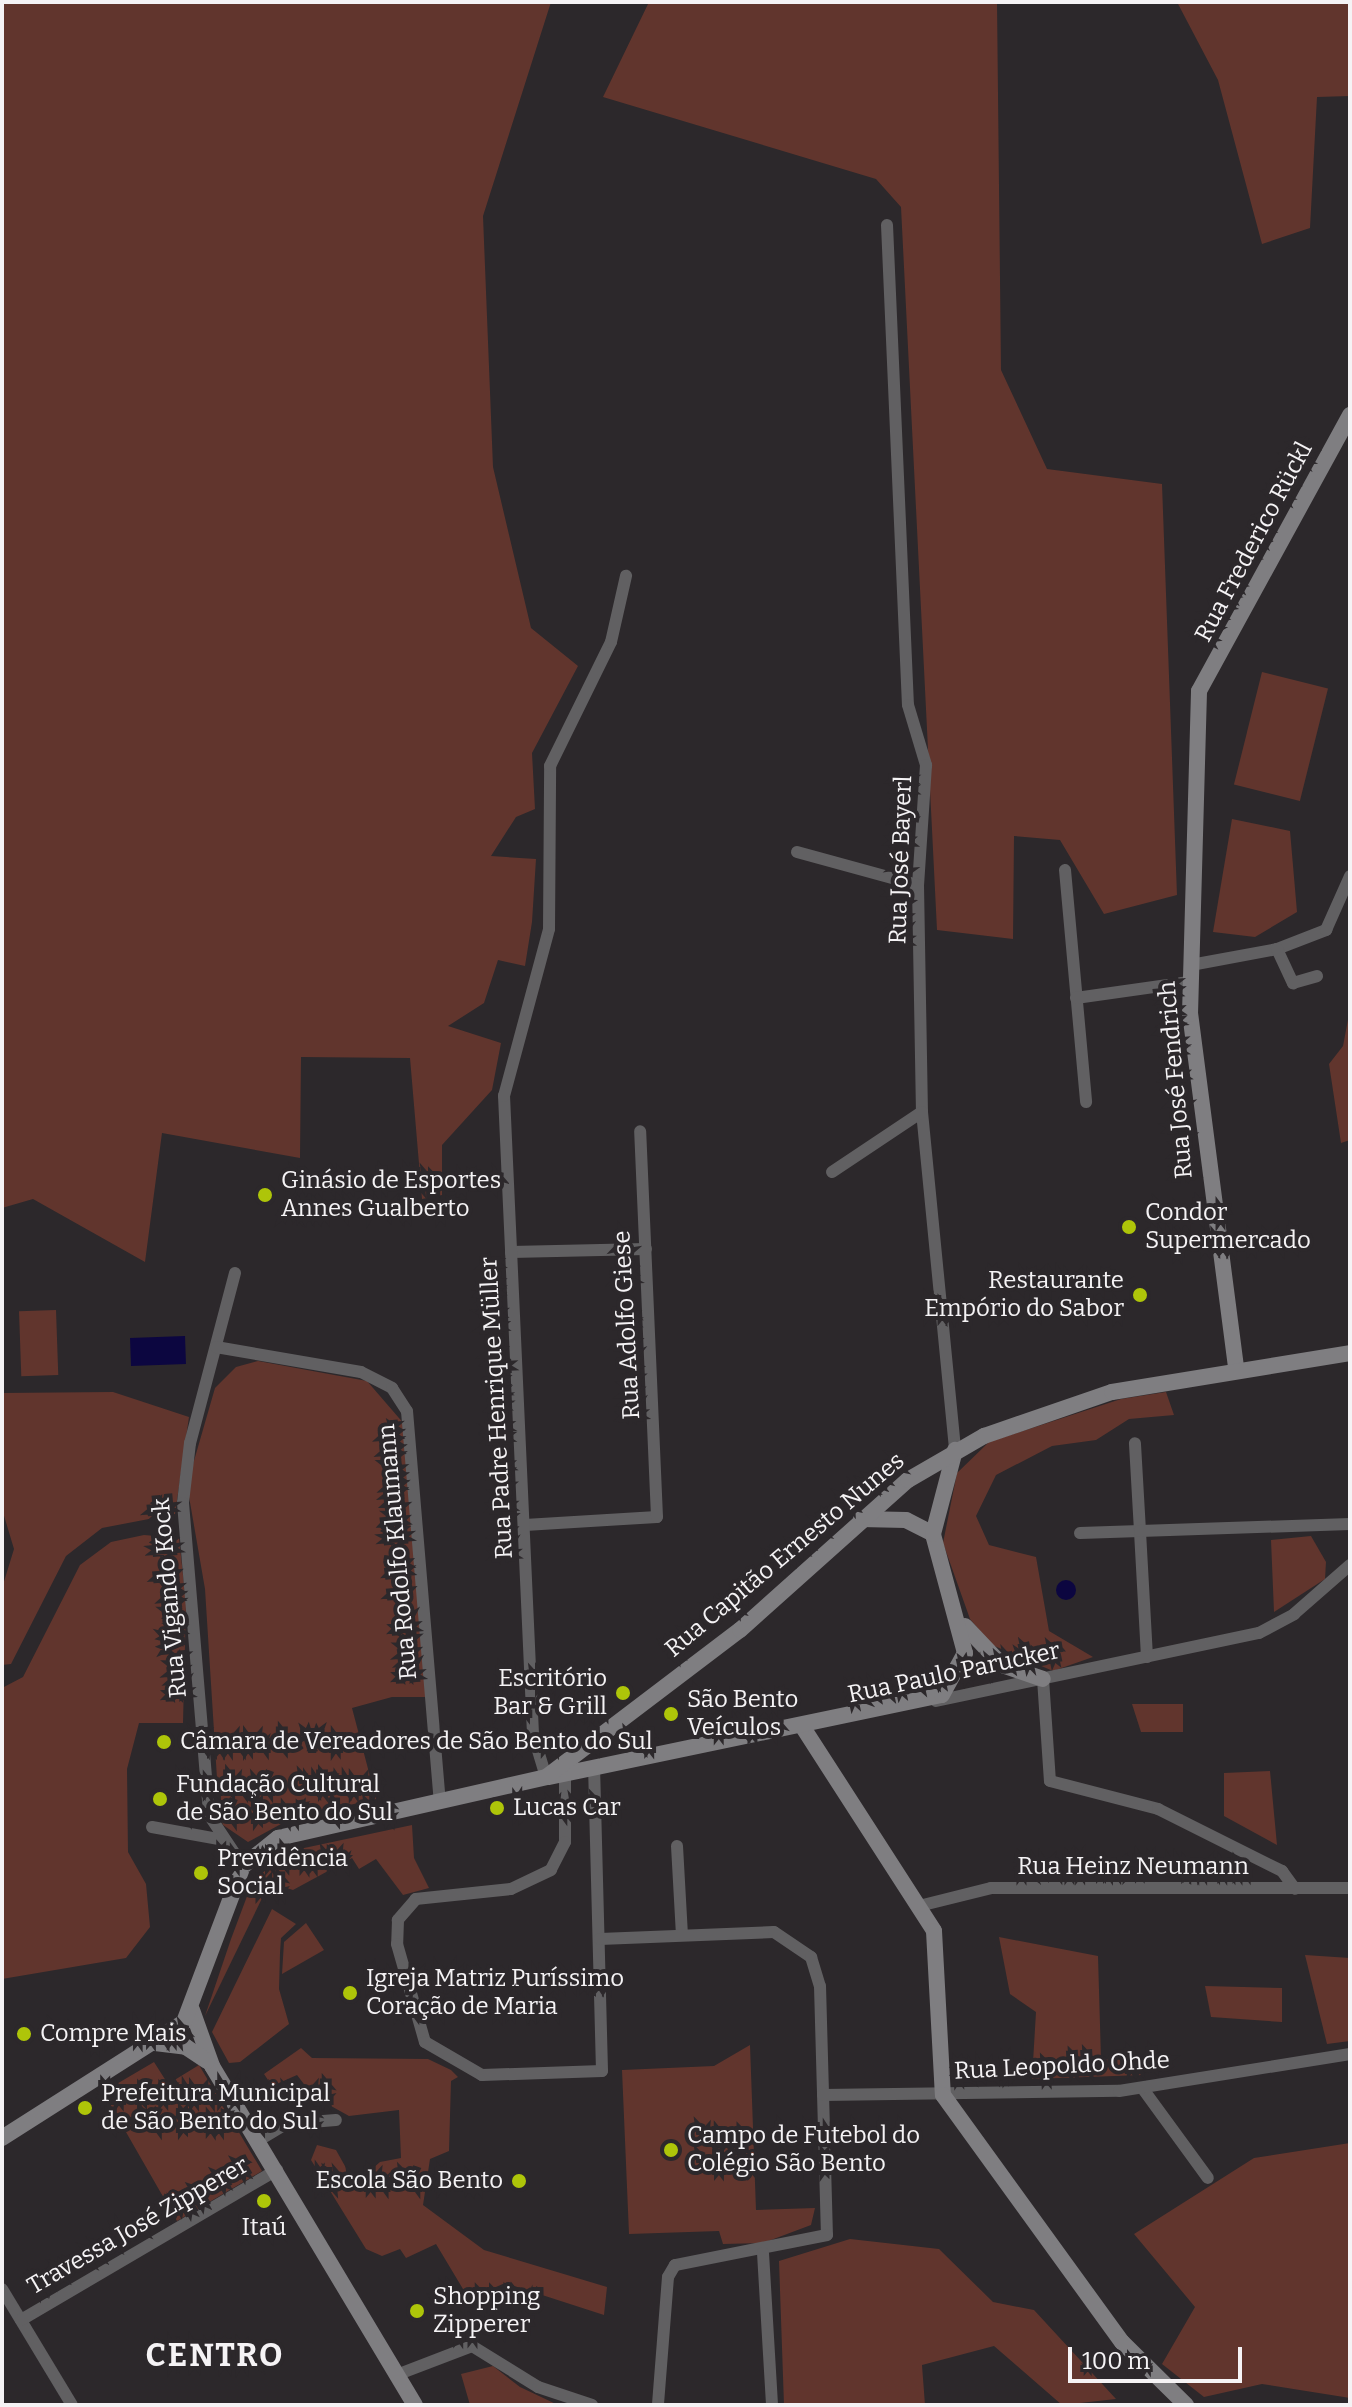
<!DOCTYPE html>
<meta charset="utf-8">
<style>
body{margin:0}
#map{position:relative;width:1352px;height:2407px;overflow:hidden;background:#2c282b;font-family:Bitter,serif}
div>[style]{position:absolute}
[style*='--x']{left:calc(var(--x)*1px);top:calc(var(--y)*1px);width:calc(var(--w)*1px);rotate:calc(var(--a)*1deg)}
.green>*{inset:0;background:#61352d;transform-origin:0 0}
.water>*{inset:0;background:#0c0640;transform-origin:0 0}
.round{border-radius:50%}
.street>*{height:12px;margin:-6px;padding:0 6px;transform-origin:6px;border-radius:6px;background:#616062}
.secondary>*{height:16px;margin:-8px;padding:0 8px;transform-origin:8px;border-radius:8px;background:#7f7e81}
.dots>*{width:22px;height:22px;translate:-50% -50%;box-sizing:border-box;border:4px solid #2c282b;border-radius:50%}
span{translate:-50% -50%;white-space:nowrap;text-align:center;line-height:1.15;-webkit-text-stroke:8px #2c282b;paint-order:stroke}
.street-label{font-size:24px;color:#f5f3f5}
.poi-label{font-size:24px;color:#f5f3f5}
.left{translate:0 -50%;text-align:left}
.right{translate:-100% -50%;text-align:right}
.district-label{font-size:32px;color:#f5f3f5;font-weight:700;letter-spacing:2px}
.frame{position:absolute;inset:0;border:4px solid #f5f3f5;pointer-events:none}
.scale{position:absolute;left:1068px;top:2347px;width:174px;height:36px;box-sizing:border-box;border:4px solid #f5f3f5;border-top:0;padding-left:10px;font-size:24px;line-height:28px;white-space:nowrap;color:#f5f3f5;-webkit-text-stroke:6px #2c282b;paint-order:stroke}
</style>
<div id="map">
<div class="green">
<div style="clip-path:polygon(2px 2px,551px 2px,483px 216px,493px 467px,531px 628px,578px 666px,532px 753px,535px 809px,516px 817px,491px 856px,536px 859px,532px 922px,525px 966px,498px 960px,484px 1003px,448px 1026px,501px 1043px,492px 1090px,442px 1145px,442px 1195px,422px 1199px,410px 1058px,301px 1057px,300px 1158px,162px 1133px,145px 1262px,33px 1199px,2px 1208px)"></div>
<div style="clip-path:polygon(649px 2px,997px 2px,1001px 370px,1047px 469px,1162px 484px,1177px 895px,1104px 914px,1060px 840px,1014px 836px,1013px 939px,937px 930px,901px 207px,876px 179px,603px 97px)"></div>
<div style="clip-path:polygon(1177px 2px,1350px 2px,1350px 96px,1317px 97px,1310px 228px,1262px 244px,1218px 80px)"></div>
<div style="left:1262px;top:672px;width:68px;height:116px;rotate:14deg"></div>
<div style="clip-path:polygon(1232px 819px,1290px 831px,1297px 912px,1255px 937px,1213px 932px)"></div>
<div style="clip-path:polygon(1350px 1009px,1350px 1140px,1341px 1143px,1329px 1064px,1343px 1046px)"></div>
<div style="left:56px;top:1310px;width:65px;height:37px;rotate:88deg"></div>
<div style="clip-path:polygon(258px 1361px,367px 1381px,405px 1425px,426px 1697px,392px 1697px,352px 1708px,376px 1799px,292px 1818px,248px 1842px,223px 1825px,219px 1810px,205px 1589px,187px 1485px,215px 1388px,236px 1367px)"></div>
<div style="clip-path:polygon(113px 1392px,189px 1417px,175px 1514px,102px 1528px,66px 1556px,11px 1664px,2px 1665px,2px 1588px,14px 1549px,2px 1509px,2px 1393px)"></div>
<div style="clip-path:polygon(1166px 1392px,1174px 1415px,1129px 1419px,1096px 1440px,1052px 1446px,996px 1475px,976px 1516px,989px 1545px,1036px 1557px,1049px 1631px,1093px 1657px,1053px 1671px,992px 1645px,970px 1619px,943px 1543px,957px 1473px,989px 1442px,1121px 1399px)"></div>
<div style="clip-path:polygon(144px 1535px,179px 1538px,186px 1603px,183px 1723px,139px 1723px,127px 1769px,128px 1852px,146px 1884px,150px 1927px,126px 1958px,2px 1979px,2px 1688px,23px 1677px,80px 1565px,111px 1542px)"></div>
<div style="clip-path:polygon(1311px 1536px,1326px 1562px,1325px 1579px,1274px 1612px,1271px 1540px)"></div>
<div style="clip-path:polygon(1132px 1704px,1183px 1704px,1183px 1732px,1141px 1732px)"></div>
<div style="clip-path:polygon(1270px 1771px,1277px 1845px,1224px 1816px,1224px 1773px)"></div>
<div style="clip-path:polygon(412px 1825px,414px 1858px,429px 1888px,403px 1895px,376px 1859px,359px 1869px,352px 1858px,293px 1890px,256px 1878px,290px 1851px)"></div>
<div style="clip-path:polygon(252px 1883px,266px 1890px,205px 2016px,231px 1939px)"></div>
<div style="clip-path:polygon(272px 1909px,296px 1924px,281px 1938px,280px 1953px,279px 1989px,289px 2024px,240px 2062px,229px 2063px,212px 2032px)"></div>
<div style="clip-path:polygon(306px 1923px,324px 1950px,282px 1974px,284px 1942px)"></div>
<div style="clip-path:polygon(999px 1937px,1098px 1956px,1101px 2059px,1148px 2061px,1142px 2075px,1032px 2079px,1036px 2012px,1010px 1994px)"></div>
<div style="clip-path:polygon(1305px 1955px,1350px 1958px,1350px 2041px,1327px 2044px)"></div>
<div style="clip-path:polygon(1205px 1986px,1282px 1988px,1282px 2022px,1211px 2017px)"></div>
<div style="clip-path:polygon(750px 2045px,756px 2210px,815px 2208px,811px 2225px,763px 2243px,723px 2244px,719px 2231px,629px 2234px,622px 2070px,714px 2066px)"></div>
<div style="clip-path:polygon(301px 2048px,312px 2058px,428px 2059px,451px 2070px,458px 2077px,451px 2081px,449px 2151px,430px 2159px,423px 2205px,484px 2250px,607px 2287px,604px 2315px,505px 2283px,469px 2299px,436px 2244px,406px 2258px,400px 2249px,382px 2256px,366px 2249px,311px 2160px,317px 2145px,336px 2150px,355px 2184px,380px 2162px,401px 2158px,399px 2110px,349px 2116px,313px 2096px,297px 2075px,272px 2086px,264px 2074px)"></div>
<div style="clip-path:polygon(154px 2062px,168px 2084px,199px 2065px,262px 2171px,177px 2221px,103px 2092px)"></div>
<div style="clip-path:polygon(1350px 2143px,1350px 2398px,1262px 2384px,1204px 2397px,1162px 2364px,1195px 2307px,1134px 2234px,1254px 2158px)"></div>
<div style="clip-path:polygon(850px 2239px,939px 2249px,993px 2302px,1034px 2310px,1116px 2399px,1062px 2405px,994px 2346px,922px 2365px,925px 2405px,784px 2405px,779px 2261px)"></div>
<div style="clip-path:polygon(493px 2366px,520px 2387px,558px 2405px,470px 2405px,461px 2374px)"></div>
</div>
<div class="water">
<div style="left:185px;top:1336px;width:28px;height:55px;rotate:88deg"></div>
<div class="round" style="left:1056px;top:1580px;width:20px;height:20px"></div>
</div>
<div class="street">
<div style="--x:887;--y:225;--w:480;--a:87.5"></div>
<div style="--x:908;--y:705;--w:63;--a:73.3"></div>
<div style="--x:926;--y:765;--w:120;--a:93.8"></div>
<div style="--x:918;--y:885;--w:227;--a:89"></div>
<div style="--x:922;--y:1112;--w:340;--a:84.4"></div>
<div style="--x:797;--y:852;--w:125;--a:15.3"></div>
<div style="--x:1065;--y:870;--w:233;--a:84.8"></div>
<div style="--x:1277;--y:949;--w:53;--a:-21.2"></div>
<div style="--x:1326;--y:930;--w:59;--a:-66"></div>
<div style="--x:1191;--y:965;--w:87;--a:-10.5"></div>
<div style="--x:1277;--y:949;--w:38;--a:65"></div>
<div style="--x:1293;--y:983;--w:25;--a:-16"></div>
<div style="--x:1076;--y:998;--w:114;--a:-8.1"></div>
<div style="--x:832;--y:1172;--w:108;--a:-33.7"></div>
<div style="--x:511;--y:1252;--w:135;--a:-1.3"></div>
<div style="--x:235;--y:1273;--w:176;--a:104.8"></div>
<div style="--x:190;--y:1443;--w:60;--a:96.7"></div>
<div style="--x:183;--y:1503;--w:313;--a:85.2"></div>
<div style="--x:209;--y:1815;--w:61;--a:56.3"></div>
<div style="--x:216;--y:1347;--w:147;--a:9.8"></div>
<div style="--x:361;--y:1372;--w:35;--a:27"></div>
<div style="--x:392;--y:1388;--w:27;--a:57"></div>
<div style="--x:407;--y:1411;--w:393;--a:85.2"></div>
<div style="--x:525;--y:1525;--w:132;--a:-3.5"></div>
<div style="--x:657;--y:1517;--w:386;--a:-92.5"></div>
<div style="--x:1080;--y:1533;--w:60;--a:-1.9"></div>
<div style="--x:1140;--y:1531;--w:88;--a:-93.3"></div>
<div style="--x:1147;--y:1657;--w:126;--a:-93.2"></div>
<div style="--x:1140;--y:1531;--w:210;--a:-1.9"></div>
<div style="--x:1043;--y:1679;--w:102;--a:86.1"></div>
<div style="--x:1050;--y:1781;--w:112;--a:14.5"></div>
<div style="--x:1158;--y:1809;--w:139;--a:26.6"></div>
<div style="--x:1282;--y:1871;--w:22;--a:54"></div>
<div style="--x:936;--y:1701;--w:330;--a:-11.9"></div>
<div style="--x:1259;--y:1633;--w:40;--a:-28"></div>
<div style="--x:1294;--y:1614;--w:74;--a:-41.2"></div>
<div style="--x:565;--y:1767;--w:75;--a:90"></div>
<div style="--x:565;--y:1842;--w:31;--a:117"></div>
<div style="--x:551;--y:1870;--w:44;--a:154.6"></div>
<div style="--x:511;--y:1889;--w:96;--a:174"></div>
<div style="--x:416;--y:1899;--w:28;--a:131"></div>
<div style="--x:398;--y:1920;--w:24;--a:92"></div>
<div style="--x:397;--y:1944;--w:102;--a:74.1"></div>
<div style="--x:425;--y:2042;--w:66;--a:30.1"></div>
<div style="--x:482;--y:2075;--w:120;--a:-1.9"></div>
<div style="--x:602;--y:2071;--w:302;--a:-91.5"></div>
<div style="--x:546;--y:1777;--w:45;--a:-106.8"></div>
<div style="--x:533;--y:1734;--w:639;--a:-92.6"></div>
<div style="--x:504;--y:1096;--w:173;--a:-74.9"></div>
<div style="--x:549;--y:929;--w:163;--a:-89.6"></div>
<div style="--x:550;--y:766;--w:138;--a:-63.8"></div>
<div style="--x:611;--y:642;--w:68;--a:-77.2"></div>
<div style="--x:152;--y:1827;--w:68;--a:10.2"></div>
<div style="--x:677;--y:1846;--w:89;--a:86.8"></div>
<div style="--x:919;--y:1906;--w:74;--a:-14"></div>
<div style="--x:991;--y:1888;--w:359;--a:0"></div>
<div style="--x:600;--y:1939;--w:174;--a:-2.3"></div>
<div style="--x:774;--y:1932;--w:45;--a:34"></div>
<div style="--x:811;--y:1957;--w:30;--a:73"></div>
<div style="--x:820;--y:1986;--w:249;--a:88.4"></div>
<div style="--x:827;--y:2235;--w:155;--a:168.8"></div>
<div style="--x:675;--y:2265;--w:14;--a:120"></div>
<div style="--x:668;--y:2277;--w:128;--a:94.5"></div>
<div style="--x:1143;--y:2089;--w:110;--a:53.9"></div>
<div style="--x:823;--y:2095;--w:296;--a:-0.8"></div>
<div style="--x:1119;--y:2091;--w:234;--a:-9.1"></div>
<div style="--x:259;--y:2140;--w:31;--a:-31"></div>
<div style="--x:286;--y:2124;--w:50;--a:-4.6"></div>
<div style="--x:763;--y:2253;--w:152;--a:86.6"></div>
<div style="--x:2;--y:2289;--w:135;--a:58.9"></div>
<div style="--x:21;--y:2320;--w:297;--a:-30.4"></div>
<div style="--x:399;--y:2374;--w:78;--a:-21"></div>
<div style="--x:472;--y:2346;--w:78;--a:31.8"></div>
<div style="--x:538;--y:2387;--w:57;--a:18.4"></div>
</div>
<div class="secondary">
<div style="--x:1236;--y:1367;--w:356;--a:-97.4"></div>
<div style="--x:1190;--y:1014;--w:323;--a:-88.4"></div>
<div style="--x:1199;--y:691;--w:315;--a:-61.3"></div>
<div style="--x:861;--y:1519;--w:45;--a:1.3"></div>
<div style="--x:906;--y:1520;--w:30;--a:27"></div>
<div style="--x:965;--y:1626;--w:54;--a:46.5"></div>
<div style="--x:1002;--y:1665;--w:43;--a:18.9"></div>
<div style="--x:804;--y:1729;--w:240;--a:57.2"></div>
<div style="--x:934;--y:1931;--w:164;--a:86.9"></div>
<div style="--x:943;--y:2095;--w:305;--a:54.1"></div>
<div style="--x:1122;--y:2342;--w:90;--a:44.5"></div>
<div style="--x:549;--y:1777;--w:401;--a:-11.8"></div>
<div style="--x:942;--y:1695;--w:48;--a:-61.3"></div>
<div style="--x:965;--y:1653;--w:123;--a:-105.1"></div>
<div style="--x:933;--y:1534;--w:87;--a:-75.3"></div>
<div style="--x:192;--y:2010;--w:59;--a:70.3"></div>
<div style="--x:212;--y:2066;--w:395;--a:59.1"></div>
<div style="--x:155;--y:2043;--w:31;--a:7"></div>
<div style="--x:186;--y:2047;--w:25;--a:34"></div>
<div style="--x:2;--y:2138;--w:216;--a:-32.5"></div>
<div style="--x:184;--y:2022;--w:167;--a:-69.3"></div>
<div style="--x:243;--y:1866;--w:45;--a:-38.7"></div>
<div style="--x:278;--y:1838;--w:275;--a:-12.8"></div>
<div style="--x:546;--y:1777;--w:243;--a:-37.2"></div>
<div style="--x:740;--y:1630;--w:225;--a:-41.8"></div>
<div style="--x:908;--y:1480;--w:88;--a:-30.1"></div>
<div style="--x:984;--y:1436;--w:135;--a:-19"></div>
<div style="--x:1112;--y:1392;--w:241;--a:-9.3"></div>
</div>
<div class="dots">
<div style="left:265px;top:1195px;background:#aec509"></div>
<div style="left:1129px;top:1227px;background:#aec509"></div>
<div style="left:1140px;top:1295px;background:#aec509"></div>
<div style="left:623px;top:1693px;background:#aec509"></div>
<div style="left:671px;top:1714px;background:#aec509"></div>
<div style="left:164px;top:1742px;background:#aec509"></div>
<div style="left:160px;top:1799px;background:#aec509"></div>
<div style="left:497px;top:1808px;background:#aec509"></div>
<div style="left:201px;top:1873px;background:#aec509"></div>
<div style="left:350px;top:1993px;background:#aec509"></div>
<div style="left:24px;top:2034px;background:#aec509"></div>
<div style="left:85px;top:2108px;background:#aec509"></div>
<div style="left:671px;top:2150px;background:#aec509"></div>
<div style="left:519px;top:2181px;background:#aec509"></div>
<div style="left:264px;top:2201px;background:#aec509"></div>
<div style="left:417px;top:2311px;background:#aec509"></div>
</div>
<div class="street-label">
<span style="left:1254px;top:542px;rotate:-62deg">Rua Frederico Rückl</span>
<span style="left:901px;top:860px;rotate:-88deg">Rua José Bayerl</span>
<span style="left:1176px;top:1080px;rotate:-95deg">Rua José Fendrich</span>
<span style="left:627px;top:1325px;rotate:-93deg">Rua Adolfo Giese</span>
<span style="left:497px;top:1408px;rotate:-93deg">Rua Padre Henrique Müller</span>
<span style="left:398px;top:1552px;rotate:-95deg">Rua Rodolfo Klaumann</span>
<span style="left:785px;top:1555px;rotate:-40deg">Rua Capitão Ernesto Nunes</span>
<span style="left:170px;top:1598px;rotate:-95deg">Rua Vigando Kock</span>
<span style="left:954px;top:1673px;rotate:-12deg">Rua Paulo Parucker</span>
<span style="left:1133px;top:1867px">Rua Heinz Neumann</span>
<span style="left:1062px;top:2066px;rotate:-3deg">Rua Leopoldo Ohde</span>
<span style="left:138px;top:2226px;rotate:-30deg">Travessa José Zipperer</span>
</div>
<div class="poi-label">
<span class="left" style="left:281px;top:1195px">Ginásio de Esportes<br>Annes Gualberto</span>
<span class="left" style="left:1145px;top:1227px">Condor<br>Supermercado</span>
<span class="right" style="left:1124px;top:1295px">Restaurante<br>Empório do Sabor</span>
<span class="right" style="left:607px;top:1693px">Escritório<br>Bar &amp; Grill</span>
<span class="left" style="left:687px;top:1714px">São Bento<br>Veículos</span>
<span class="left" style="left:180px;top:1742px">Câmara de Vereadores de São Bento do Sul</span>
<span class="left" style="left:176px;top:1799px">Fundação Cultural<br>de São Bento do Sul</span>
<span class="left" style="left:513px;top:1808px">Lucas Car</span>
<span class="left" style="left:217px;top:1873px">Previdência<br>Social</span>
<span class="left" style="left:366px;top:1993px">Igreja Matriz Puríssimo<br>Coração de Maria</span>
<span class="left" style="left:40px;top:2034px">Compre Mais</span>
<span class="left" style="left:101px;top:2108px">Prefeitura Municipal<br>de São Bento do Sul</span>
<span class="left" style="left:687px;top:2150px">Campo de Futebol do<br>Colégio São Bento</span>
<span class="right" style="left:503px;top:2181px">Escola São Bento</span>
<span style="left:264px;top:2228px">Itaú</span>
<span class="left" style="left:433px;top:2311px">Shopping<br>Zipperer</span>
</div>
<div class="district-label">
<span style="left:215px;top:2355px">CENTRO</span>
</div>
<div class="frame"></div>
<div class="scale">100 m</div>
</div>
